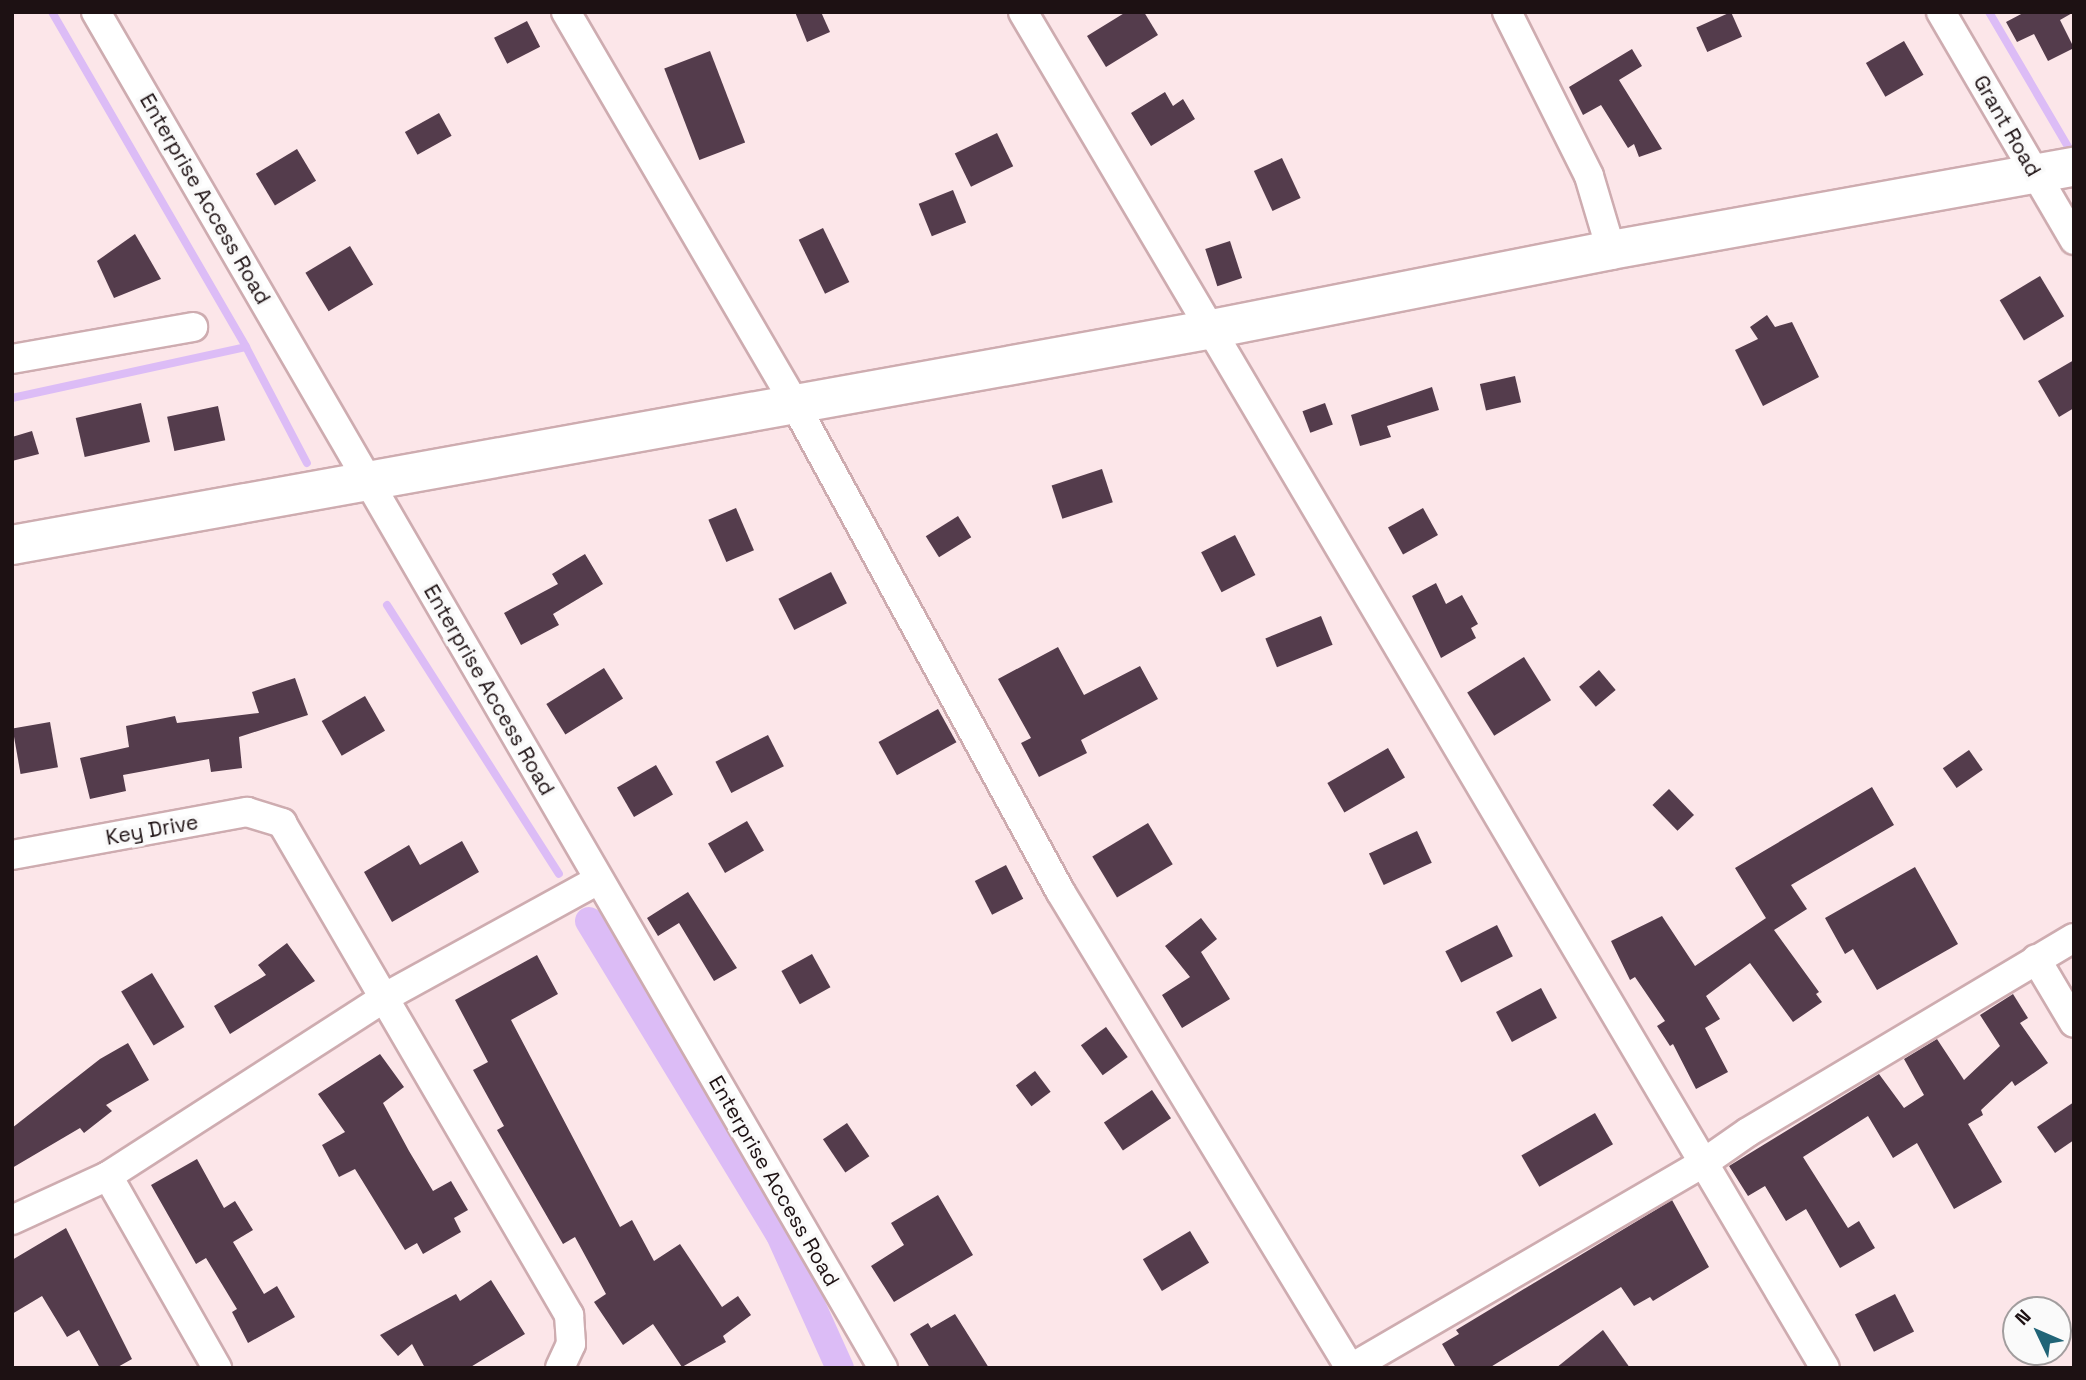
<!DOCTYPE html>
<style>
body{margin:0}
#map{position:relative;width:2086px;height:1380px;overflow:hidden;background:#fce6e9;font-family:"Space Grotesk",sans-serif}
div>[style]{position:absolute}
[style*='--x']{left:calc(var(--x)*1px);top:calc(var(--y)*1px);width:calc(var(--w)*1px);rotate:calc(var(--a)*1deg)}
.stream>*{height:8px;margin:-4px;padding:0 4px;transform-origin:4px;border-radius:4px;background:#dcbcf6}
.canal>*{height:28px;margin:-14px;padding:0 14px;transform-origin:14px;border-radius:14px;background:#dcbcf6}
.building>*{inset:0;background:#543c4c;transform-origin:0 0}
.roads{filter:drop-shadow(2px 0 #ceacb0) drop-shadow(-2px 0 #ceacb0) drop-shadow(0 2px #ceacb0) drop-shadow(0 -2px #ceacb0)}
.street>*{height:28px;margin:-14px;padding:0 14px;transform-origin:14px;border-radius:14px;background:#fff}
.secondary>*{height:38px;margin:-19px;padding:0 19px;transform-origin:19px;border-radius:19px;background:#fff}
span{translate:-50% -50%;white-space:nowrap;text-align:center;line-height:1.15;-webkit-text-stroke:7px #fafafa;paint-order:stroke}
.street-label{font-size:21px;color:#1d1113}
.frame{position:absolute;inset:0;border:14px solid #1d1113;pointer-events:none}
.north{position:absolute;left:2002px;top:1296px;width:70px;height:70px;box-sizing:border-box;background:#fafafa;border:2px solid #a29d9e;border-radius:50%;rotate:314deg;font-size:19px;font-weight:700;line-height:28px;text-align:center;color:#1d1113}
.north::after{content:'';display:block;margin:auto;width:24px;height:32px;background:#216477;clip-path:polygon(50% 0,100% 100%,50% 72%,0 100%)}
</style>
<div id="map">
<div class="stream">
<div style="--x:52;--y:12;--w:387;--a:59.9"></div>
<div style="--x:246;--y:347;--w:131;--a:62.3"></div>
<div style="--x:1989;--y:12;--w:168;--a:59.6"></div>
<div style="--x:12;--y:398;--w:239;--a:-12.3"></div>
<div style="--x:387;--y:605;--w:319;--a:57.4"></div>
</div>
<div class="canal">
<div style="--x:589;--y:921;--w:365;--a:58.7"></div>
<div style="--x:779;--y:1233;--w:148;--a:65.7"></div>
</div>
<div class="building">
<div style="clip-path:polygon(795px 12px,821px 12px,830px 32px,807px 42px)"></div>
<div style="clip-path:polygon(1126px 12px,1144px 12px,1158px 35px,1106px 67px,1087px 36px)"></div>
<div style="left:1731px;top:12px;width:27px;height:38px;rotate:66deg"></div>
<div style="clip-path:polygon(2025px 12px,2074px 12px,2060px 20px,2074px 48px,2048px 61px,2034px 34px,2017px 42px,2006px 22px)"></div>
<div style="left:527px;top:21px;width:29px;height:37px;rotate:63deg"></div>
<div style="left:1904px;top:41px;width:39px;height:44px;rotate:60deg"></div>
<div style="clip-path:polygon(1632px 49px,1642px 66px,1619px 80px,1662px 149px,1639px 157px,1634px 144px,1628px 148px,1601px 105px,1583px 115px,1569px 87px)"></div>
<div style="left:710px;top:51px;width:98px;height:49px;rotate:69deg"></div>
<div style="clip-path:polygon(1165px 92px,1173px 106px,1183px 99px,1195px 119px,1151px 146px,1131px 113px)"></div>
<div style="left:439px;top:113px;width:26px;height:39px;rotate:61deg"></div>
<div style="left:997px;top:133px;width:37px;height:47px;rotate:64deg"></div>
<div style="left:297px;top:149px;width:37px;height:48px;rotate:59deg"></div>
<div style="left:1282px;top:158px;width:44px;height:31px;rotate:65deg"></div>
<div style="left:953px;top:190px;width:35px;height:37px;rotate:68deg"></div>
<div style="left:823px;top:228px;width:60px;height:27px;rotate:64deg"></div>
<div style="clip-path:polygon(135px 234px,161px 279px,114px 298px,97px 261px)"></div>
<div style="left:1230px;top:241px;width:39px;height:26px;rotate:72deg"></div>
<div style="left:350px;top:246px;width:45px;height:52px;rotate:59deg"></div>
<div style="left:2040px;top:276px;width:47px;height:47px;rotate:59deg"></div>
<div style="clip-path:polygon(1767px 315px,1775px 327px,1792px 322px,1819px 377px,1763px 406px,1735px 350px,1758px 339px,1750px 327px)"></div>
<div style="clip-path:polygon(2074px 360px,2074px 408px,2059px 417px,2038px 381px)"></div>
<div style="left:1515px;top:376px;width:27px;height:36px;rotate:77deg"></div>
<div style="clip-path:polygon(1432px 387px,1439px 410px,1387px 426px,1391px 437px,1360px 446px,1351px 415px)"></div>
<div style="left:141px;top:403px;width:40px;height:67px;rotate:77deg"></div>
<div style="left:1325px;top:403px;width:23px;height:24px;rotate:70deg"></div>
<div style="left:218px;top:406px;width:35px;height:52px;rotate:78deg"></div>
<div style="clip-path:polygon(32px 431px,39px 454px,12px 461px,12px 437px)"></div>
<div style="left:1102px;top:469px;width:35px;height:53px;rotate:72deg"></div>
<div style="left:736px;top:508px;width:46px;height:30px;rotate:67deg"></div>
<div style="left:1423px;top:508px;width:31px;height:40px;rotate:61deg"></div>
<div style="left:958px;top:516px;width:25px;height:38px;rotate:58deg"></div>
<div style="left:1235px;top:535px;width:45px;height:38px;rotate:63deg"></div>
<div style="clip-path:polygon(585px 554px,603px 584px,553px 614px,559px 625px,521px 645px,504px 613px,558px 584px,552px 574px)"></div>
<div style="left:831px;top:572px;width:35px;height:59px;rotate:63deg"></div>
<div style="clip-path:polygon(1436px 583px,1446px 604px,1462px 595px,1478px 624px,1471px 628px,1476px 638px,1441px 658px,1412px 596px)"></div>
<div style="left:1321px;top:616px;width:31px;height:60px;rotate:68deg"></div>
<div style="clip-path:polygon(1058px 647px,1084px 695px,1140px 666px,1158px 699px,1081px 740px,1087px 753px,1039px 777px,1021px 743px,1031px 738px,998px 679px)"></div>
<div style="left:1524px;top:657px;width:51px;height:67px;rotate:58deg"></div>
<div style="left:604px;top:668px;width:36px;height:68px;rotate:58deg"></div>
<div style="left:1599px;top:670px;width:26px;height:26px;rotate:50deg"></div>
<div style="clip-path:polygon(295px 678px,308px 715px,239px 737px,242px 768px,211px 772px,209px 759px,123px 775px,126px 791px,90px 799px,80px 758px,129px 747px,126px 726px,175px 716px,177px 723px,259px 713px,252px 692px)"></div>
<div style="left:365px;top:696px;width:40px;height:50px;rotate:60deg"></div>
<div style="left:938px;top:709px;width:38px;height:68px;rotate:61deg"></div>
<div style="left:50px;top:722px;width:46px;height:38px;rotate:80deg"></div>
<div style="left:768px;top:735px;width:35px;height:59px;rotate:63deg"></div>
<div style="left:1388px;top:748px;width:34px;height:70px;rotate:60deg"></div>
<div style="left:1969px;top:750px;width:24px;height:32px;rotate:55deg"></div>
<div style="left:656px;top:765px;width:34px;height:45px;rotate:60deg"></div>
<div style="clip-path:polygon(1872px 787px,1894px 825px,1791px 885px,1807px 909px,1774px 930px,1819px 992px,1816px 994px,1822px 1002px,1793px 1022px,1750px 963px,1706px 996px,1720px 1019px,1705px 1028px,1728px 1072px,1696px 1089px,1673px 1044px,1670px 1046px,1657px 1026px,1665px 1021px,1635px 977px,1630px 980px,1611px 941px,1662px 916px,1695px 966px,1766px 918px,1769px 923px,1735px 868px)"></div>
<div style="left:1669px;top:789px;width:36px;height:23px;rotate:46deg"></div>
<div style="left:747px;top:821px;width:34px;height:45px;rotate:60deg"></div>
<div style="left:1148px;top:823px;width:48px;height:65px;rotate:59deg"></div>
<div style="left:1417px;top:831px;width:35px;height:53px;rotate:65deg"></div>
<div style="clip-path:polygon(462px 841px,479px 872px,392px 922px,364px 872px,409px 845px,420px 865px)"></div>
<div style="left:1006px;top:865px;width:38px;height:35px;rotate:63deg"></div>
<div style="clip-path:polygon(1915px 867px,1958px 944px,1877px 990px,1853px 949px,1845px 954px,1825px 918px)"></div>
<div style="clip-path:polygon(688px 892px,737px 968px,714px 981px,679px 923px,658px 936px,647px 918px)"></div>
<div style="clip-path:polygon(1201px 918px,1217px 939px,1201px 952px,1230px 999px,1182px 1028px,1162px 995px,1190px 977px,1165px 946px)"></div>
<div style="left:1497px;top:925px;width:35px;height:58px;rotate:63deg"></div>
<div style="clip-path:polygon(287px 943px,315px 981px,230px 1034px,214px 1006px,266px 975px,258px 965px)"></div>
<div style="left:812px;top:954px;width:38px;height:35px;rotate:61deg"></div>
<div style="clip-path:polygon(537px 955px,558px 994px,511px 1020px,620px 1227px,632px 1220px,654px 1261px,680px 1244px,722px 1307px,738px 1296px,751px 1315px,723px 1336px,726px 1342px,682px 1367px,653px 1324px,623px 1345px,594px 1302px,606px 1294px,575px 1237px,563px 1244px,497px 1130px,504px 1126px,473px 1070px,488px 1062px,455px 1000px)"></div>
<div style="left:152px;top:973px;width:63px;height:36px;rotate:59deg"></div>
<div style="left:1541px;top:988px;width:34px;height:51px;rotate:62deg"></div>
<div style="clip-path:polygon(2013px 994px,2028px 1018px,2020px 1023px,2048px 1063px,2015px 1086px,2012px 1081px,1981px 1110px,1983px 1115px,1968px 1124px,2002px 1182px,1954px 1209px,1917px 1143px,1893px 1158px,1868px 1116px,1803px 1157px,1848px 1228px,1859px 1221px,1875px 1248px,1840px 1268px,1806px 1209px,1786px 1221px,1765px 1186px,1748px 1196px,1729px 1166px,1879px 1074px,1904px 1108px,1924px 1095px,1904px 1059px,1937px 1039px,1964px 1080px,2000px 1046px,1980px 1015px)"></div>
<div style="left:1106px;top:1027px;width:37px;height:31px;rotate:54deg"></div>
<div style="clip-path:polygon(128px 1043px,149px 1080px,106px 1105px,112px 1111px,84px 1133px,80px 1128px,12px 1168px,12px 1128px,100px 1059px)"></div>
<div style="clip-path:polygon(380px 1054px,404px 1087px,383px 1103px,409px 1151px,433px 1191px,451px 1181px,468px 1210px,454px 1218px,461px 1232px,423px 1254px,417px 1243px,405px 1250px,355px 1169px,339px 1177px,322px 1145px,345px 1132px,318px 1094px)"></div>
<div style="left:1035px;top:1071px;width:26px;height:24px;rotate:53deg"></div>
<div style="left:1152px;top:1090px;width:34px;height:58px;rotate:56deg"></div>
<div style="clip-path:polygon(2074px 1102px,2074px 1140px,2055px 1153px,2037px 1127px)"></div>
<div style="left:1595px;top:1113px;width:36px;height:85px;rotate:60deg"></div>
<div style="left:847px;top:1123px;width:40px;height:29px;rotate:56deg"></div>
<div style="clip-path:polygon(197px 1159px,224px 1208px,235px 1201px,253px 1230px,233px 1242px,264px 1294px,277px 1286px,295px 1317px,248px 1343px,232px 1312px,237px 1309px,206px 1258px,196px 1264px,151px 1185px)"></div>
<div style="clip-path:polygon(938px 1195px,973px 1255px,894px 1302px,871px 1266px,904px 1245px,891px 1223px)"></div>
<div style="clip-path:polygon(1672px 1200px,1709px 1267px,1653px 1301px,1650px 1297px,1634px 1306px,1621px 1287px,1489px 1368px,1456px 1368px,1442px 1344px,1459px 1334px,1456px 1330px)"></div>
<div style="clip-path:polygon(66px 1228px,132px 1359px,116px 1368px,100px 1368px,79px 1330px,67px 1337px,42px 1296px,12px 1314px,12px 1260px)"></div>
<div style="left:1190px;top:1231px;width:37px;height:55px;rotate:59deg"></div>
<div style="clip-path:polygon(491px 1280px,525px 1334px,469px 1368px,425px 1368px,412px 1344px,398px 1356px,380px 1335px,456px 1294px,460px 1301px)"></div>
<div style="left:1895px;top:1294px;width:42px;height:45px;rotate:63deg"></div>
<div style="clip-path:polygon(955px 1314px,989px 1368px,930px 1368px,910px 1334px,928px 1323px,931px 1328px)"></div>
<div style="clip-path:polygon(1603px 1330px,1630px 1368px,1556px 1368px)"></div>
</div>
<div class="roads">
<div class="street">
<div style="--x:96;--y:12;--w:1568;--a:59.87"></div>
<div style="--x:566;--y:12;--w:450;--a:59.7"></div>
<div style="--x:793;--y:401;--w:558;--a:61.41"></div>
<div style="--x:1060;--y:891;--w:558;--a:58.7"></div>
<div style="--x:1023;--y:12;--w:1575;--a:59.4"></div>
<div style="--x:1507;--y:12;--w:183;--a:63.4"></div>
<div style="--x:1589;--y:176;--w:77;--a:73.4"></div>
<div style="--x:1941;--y:12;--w:264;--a:59.7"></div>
<div style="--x:12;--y:359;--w:184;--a:-10"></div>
<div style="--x:12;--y:855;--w:239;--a:-10.4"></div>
<div style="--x:247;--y:812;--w:37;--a:17"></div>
<div style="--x:282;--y:823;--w:570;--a:59.74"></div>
<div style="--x:569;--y:1315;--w:29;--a:86"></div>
<div style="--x:571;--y:1344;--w:26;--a:115"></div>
<div style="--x:2036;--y:959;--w:74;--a:59.3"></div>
<div style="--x:108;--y:1176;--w:221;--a:60.4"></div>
<div style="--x:12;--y:1220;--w:106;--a:-24.6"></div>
<div style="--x:108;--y:1176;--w:332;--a:-32.8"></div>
<div style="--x:387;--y:996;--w:241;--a:-28.8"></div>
<div style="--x:1351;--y:1368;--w:410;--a:-30.2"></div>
<div style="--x:1705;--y:1162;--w:52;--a:-34.9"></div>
<div style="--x:1748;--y:1132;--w:379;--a:-30.8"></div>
</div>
<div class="secondary">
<div style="--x:12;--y:545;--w:1214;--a:-10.2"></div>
<div style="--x:1207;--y:330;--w:412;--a:-11.2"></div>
<div style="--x:1611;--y:250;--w:470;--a:-10.2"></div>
</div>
</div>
<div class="street-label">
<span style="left:2007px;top:126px;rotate:60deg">Grant Road</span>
<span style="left:205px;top:199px;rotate:60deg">Enterprise Access Road</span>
<span style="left:489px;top:690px;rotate:60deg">Enterprise Access Road</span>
<span style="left:152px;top:830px;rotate:-10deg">Key Drive</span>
<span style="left:774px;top:1181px;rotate:60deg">Enterprise Access Road</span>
</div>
<div class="frame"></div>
<div class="north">N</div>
</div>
